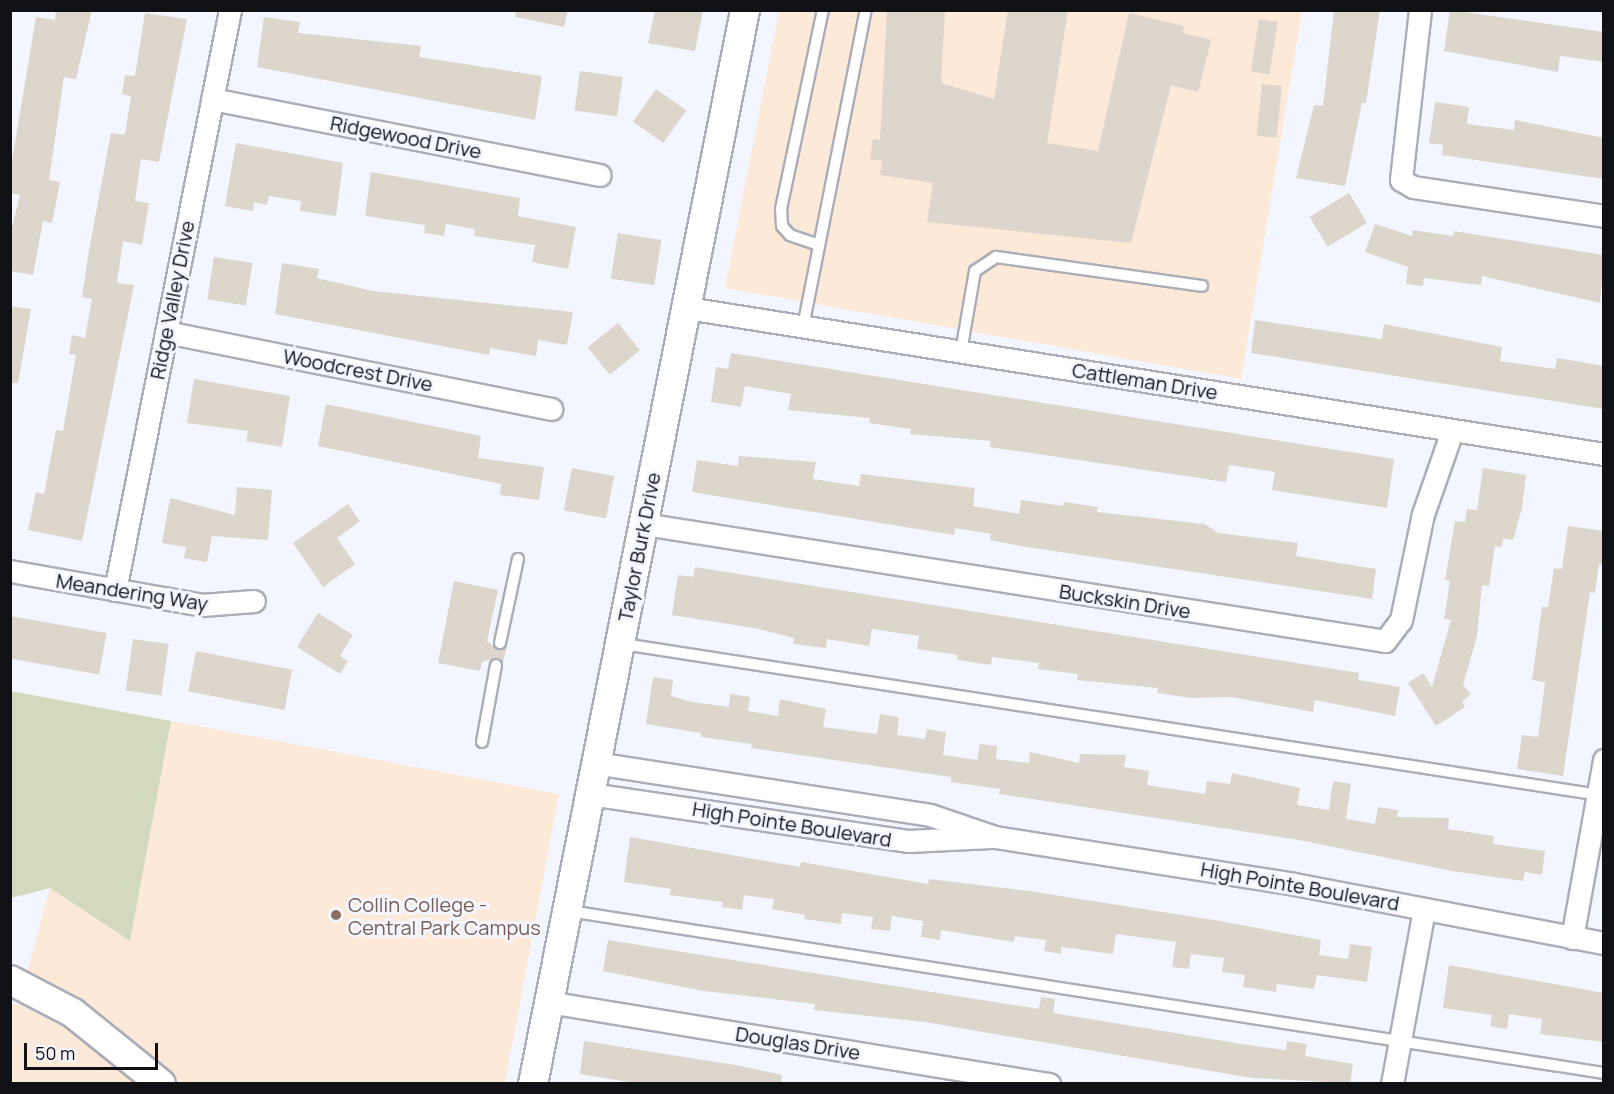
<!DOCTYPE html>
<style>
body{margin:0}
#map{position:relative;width:1614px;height:1094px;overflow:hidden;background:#f3f6fe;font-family:Manrope,sans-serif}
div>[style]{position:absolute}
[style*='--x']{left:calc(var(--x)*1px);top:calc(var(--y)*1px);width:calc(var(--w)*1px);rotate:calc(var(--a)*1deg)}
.education>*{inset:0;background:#fce9d8}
.green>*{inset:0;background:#d3d9bc}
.building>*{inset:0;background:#dcd6cd;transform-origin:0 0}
.roads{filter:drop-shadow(2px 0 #abaeb7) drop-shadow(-2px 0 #abaeb7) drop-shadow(0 2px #abaeb7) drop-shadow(0 -2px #abaeb7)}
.lane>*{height:10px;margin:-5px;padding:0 5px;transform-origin:5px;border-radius:5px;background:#fff}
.street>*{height:21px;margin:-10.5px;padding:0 10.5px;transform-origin:10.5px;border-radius:10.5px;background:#fff}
.secondary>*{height:28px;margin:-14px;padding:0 14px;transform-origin:14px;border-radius:14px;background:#fff}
.dots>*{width:16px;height:16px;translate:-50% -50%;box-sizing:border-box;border:3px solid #f3f6fe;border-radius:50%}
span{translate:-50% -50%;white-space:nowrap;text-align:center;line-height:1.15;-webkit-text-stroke:6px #f3f6fe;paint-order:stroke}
.street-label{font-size:20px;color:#101114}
.education-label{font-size:20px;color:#785e54}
.left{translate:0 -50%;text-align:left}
.frame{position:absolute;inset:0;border:12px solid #101114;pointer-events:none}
.scale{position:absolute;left:24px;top:1043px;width:134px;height:27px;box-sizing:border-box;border:3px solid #101114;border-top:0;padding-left:8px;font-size:18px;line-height:21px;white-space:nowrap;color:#101114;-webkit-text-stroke:4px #f3f6fe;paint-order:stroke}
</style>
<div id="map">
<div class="education">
<div style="clip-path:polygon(779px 11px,1302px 11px,1241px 379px,725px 288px)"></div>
<div style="clip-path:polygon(171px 721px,559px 794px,505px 1083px,11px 1083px,10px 1003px,18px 1005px,50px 888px,130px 941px)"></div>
</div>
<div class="green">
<div style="clip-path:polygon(11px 691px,171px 721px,130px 941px,50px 888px,11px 898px)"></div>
</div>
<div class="building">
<div style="clip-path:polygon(56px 10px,92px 10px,76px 79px,64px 77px,49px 180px,60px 182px,52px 223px,43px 221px,33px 275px,10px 271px,10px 235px,20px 195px,10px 193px,10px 172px,36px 17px,55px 20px)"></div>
<div style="clip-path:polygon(516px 10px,568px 10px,564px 27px,515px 17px)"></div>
<div style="clip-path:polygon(655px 10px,703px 10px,695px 51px,648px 43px)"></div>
<div style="clip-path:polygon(887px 10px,945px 10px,941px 83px,994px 99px,1008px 10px,1068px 10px,1047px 143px,1098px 151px,1129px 13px,1184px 26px,1183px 33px,1211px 40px,1198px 92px,1171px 85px,1131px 243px,927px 222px,933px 183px,880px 175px,882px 161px,870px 159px,873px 139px,880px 140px)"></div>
<div style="clip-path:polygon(1334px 10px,1380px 10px,1366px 103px,1362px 103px,1345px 186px,1296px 178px,1314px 105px,1323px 106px)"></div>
<div style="clip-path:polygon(1450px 10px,1604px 32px,1604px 62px,1560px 56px,1558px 72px,1444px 51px)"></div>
<div style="clip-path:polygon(145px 13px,187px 19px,159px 162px,141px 159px,135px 201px,149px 203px,142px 245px,123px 241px,117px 283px,134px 285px,82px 541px,28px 530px,36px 492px,44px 494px,56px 430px,63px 431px,76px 355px,69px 354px,72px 335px,85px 338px,92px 299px,82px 297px,89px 250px,111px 133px,125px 135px,131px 96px,122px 94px,125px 75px,135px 76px)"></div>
<div style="clip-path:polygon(264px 17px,300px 22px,298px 33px,421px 46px,419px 57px,542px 76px,535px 120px,257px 67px)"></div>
<div style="left:1259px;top:19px;width:19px;height:53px;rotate:9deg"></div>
<div style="left:580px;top:71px;width:43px;height:40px;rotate:8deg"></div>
<div style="left:1262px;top:84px;width:20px;height:52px;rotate:6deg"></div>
<div style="left:656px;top:89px;width:37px;height:40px;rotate:35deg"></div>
<div style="clip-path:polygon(1435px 102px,1469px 107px,1467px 124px,1514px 130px,1515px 120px,1604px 138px,1604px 179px,1442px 155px,1443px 145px,1429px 143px)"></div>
<div style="clip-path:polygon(236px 143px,343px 163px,336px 216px,300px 211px,301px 201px,269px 196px,267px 205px,254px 202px,253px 211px,225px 206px)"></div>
<div style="clip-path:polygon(371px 172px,520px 198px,518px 216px,576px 227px,568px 269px,532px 262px,535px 245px,474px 236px,475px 229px,446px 224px,444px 236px,424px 233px,425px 225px,365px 216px)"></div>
<div style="left:1349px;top:193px;width:35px;height:46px;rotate:59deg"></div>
<div style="clip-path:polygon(1375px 224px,1412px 236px,1413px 230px,1453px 236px,1454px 231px,1604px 255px,1600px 303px,1482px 276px,1481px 285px,1424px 278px,1423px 286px,1406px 284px,1408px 267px,1365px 252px)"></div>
<div style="left:618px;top:233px;width:44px;height:46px;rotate:9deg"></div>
<div style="left:214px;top:257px;width:39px;height:43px;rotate:9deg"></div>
<div style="clip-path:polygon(282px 263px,319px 269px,317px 278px,373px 291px,573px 312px,567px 345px,538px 340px,536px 356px,490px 348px,489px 355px,275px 314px)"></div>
<div style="clip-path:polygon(10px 306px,31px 309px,18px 383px,10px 383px)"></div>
<div style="clip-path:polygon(1255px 320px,1382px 339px,1384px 324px,1502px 347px,1500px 361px,1555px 369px,1557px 358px,1604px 366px,1604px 409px,1251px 353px)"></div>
<div style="left:618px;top:323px;width:35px;height:39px;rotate:51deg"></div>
<div style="clip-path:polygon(731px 353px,1394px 459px,1387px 508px,1272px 490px,1275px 472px,1229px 465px,1226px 482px,990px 447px,991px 441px,910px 434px,911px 429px,869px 423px,870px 418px,788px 410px,791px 394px,745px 386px,741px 407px,711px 402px,716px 367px,728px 369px)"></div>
<div style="clip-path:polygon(194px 379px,290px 396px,282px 447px,246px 441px,248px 431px,187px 423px)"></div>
<div style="clip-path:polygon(326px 404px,481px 436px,478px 458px,544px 467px,539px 500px,500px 495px,501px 484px,318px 446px)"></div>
<div style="clip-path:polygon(739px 456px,816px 462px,813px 479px,859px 486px,861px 474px,975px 488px,973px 506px,1019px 514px,1021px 500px,1063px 506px,1064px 502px,1098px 507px,1097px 512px,1205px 524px,1218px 533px,1298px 543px,1296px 556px,1376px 569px,1372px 599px,1015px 545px,990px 540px,991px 534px,955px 528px,954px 535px,692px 492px,697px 460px,738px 466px)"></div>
<div style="left:572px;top:468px;width:43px;height:43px;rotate:11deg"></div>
<div style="clip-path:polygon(1483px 468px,1526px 475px,1522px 508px,1513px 540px,1503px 538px,1502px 547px,1495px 546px,1489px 586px,1482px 585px,1477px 636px,1463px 685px,1471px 694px,1462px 702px,1465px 707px,1436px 726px,1408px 683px,1423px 673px,1432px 687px,1451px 620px,1444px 619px,1450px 581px,1445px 580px,1455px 521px,1465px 522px,1467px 509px,1477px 510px)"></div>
<div style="clip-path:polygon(237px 487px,272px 490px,268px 540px,212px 536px,207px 562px,184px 558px,186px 547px,162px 543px,170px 498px,235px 515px)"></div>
<div style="clip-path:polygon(348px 504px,360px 521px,337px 538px,355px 564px,323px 587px,293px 543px)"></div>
<div style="clip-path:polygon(1568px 526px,1604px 531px,1604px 565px,1599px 564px,1595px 593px,1590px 592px,1563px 776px,1517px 769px,1522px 735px,1538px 737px,1545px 682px,1532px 680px,1542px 607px,1548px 607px,1554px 568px,1562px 569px)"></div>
<div style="clip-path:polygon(695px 567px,1359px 673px,1358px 680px,1400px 687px,1395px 716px,1315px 700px,1313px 712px,1232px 697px,1191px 698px,1157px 693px,1158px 688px,1077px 680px,1078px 674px,1038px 669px,1039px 663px,992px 657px,991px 665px,957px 660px,958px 655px,917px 649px,919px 636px,872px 629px,869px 646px,827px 639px,826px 648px,793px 644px,794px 638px,754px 628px,672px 615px,678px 575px,693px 577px)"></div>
<div style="clip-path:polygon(454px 581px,498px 590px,487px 641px,498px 650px,507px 646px,503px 663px,497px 658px,482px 662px,480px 671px,438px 663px)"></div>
<div style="clip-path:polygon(318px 613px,353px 635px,340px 656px,348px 661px,340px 674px,297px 647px)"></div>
<div style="left:10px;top:616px;width:98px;height:42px;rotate:10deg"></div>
<div style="left:133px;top:639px;width:36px;height:52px;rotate:8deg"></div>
<div style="left:196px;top:651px;width:98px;height:41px;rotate:11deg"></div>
<div style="clip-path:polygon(653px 677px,673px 680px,671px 696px,693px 702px,729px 707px,730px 694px,750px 697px,748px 711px,778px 716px,780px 699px,826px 709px,823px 727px,877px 734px,880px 714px,899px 717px,897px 735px,925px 739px,927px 729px,946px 732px,943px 755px,977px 760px,980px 744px,997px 746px,996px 759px,1029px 763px,1030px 752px,1079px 763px,1080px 754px,1126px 755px,1124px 767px,1149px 771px,1147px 785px,1205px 794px,1207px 781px,1230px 784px,1232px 773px,1300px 788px,1297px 805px,1329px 810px,1333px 781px,1351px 784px,1346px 819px,1375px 824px,1378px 807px,1398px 810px,1397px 817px,1449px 818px,1448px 829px,1494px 836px,1493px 844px,1545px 851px,1542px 875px,1525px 872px,1523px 881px,1452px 871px,1299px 840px,999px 794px,1000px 789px,951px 782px,951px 777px,751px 748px,752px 744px,701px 737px,701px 733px,646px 724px)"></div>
<div style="clip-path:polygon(630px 837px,800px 867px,801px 862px,928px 884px,929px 879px,1029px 891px,1220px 921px,1321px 940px,1319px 955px,1348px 959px,1350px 944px,1372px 947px,1367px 982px,1317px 975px,1314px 989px,1277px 984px,1276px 992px,1243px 987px,1245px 975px,1222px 972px,1224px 958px,1191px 954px,1189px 969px,1172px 967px,1176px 942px,1116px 934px,1113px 954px,1061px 947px,1061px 954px,1044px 951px,1046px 940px,1015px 936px,1014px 942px,941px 930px,940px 940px,921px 937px,923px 921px,892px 916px,890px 931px,871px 929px,873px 917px,842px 913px,841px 924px,804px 919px,805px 915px,772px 909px,774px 899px,744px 895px,742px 910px,722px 907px,723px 902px,670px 895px,671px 889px,624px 882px)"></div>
<div style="clip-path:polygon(608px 940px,1039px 1009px,1041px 997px,1055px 999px,1053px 1013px,1248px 1045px,1286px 1050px,1287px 1041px,1307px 1044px,1305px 1056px,1353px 1064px,1350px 1083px,1252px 1078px,925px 1022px,814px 1010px,815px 1004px,704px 991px,603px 971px)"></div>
<div style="clip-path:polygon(1449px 965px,1604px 993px,1604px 1042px,1540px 1034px,1542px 1019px,1509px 1014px,1507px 1029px,1490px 1026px,1492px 1015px,1443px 1008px)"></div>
<div style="clip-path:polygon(584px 1041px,741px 1066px,782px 1075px,781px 1083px,635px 1083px,580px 1074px)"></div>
</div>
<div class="roads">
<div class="lane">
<div style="--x:819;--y:245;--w:31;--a:-161"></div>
<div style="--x:790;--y:235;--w:12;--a:-132"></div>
<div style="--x:782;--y:226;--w:17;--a:-93"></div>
<div style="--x:781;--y:209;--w:203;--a:-78.1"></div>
<div style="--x:803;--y:327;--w:323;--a:-78.8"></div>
<div style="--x:961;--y:352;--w:82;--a:-80.2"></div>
<div style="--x:975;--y:271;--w:25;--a:-34"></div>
<div style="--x:996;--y:257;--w:208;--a:8"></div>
<div style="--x:500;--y:643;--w:86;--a:-77.9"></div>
<div style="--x:623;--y:644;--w:989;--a:8.79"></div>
<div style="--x:482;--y:742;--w:78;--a:-79.7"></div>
<div style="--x:569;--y:911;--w:1048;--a:8.9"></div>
</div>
<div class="street">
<div style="--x:1420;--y:10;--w:171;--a:96.4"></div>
<div style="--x:1401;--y:180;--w:14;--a:30"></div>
<div style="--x:1413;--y:187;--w:193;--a:8.6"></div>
<div style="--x:212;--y:99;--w:395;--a:11.1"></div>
<div style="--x:687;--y:308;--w:929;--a:9.05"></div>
<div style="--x:166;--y:332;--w:393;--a:11.3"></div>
<div style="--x:644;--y:524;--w:750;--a:8.97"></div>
<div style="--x:1385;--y:641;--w:26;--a:-53"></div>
<div style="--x:1401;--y:620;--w:108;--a:-78.3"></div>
<div style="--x:1423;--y:514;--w:88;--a:-70.7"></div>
<div style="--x:10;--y:571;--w:195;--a:10"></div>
<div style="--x:202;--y:605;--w:52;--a:-4.4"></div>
<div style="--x:115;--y:590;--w:591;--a:-78.79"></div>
<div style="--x:595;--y:763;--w:339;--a:8.8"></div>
<div style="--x:930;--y:815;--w:69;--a:18.7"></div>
<div style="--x:995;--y:837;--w:303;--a:8.9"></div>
<div style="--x:1294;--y:884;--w:316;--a:10.8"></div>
<div style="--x:590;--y:794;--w:321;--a:8.4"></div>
<div style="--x:908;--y:841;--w:83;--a:-2.8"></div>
<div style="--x:1572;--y:938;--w:181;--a:-79.8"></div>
<div style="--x:548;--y:1002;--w:508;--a:9.3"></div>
<div style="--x:1392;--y:1084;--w:178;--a:-79.6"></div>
</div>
<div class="secondary">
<div style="--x:10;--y:980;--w:71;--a:27.6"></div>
<div style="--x:73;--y:1013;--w:113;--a:38.9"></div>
<div style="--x:533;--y:1084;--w:1095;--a:-78.83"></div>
</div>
</div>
<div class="dots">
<div style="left:336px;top:915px;background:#8d6e63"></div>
</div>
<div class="street-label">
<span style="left:406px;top:137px;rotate:11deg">Ridgewood Drive</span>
<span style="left:172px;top:300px;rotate:-79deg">Ridge Valley Drive</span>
<span style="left:358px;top:370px;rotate:11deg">Woodcrest Drive</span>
<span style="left:1145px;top:381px;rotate:9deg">Cattleman Drive</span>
<span style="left:639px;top:547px;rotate:-79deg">Taylor Burk Drive</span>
<span style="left:132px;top:592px;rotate:9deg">Meandering Way</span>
<span style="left:1125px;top:601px;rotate:9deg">Buckskin Drive</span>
<span style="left:792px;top:824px;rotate:9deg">High Pointe Boulevard</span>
<span style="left:1300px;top:886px;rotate:10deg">High Pointe Boulevard</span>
<span style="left:798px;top:1043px;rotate:9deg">Douglas Drive</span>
</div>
<div class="education-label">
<span class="left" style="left:348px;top:916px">Collin College -<br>Central Park Campus</span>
</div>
<div class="frame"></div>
<div class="scale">50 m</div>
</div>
